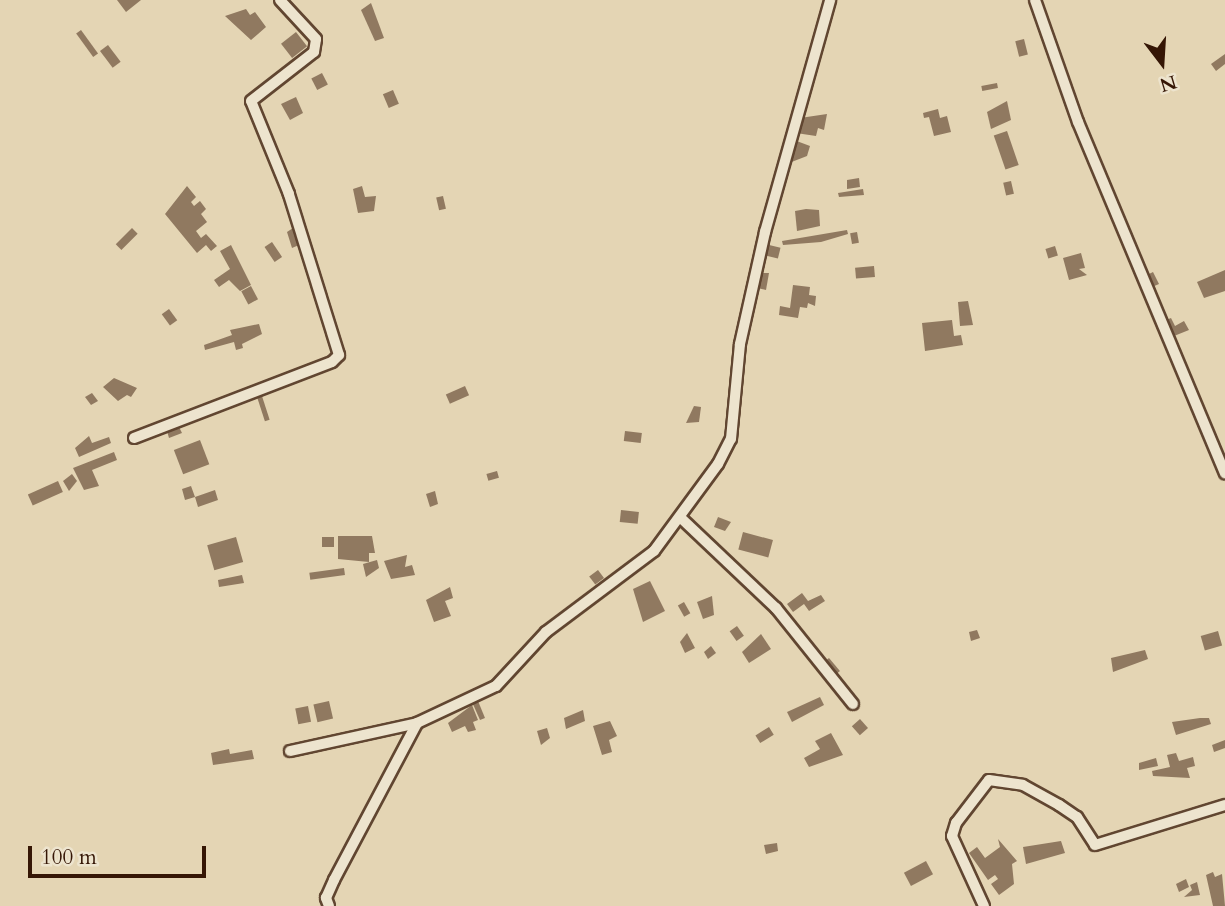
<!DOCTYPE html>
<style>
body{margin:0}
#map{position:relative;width:1225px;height:906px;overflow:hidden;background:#e4d5b4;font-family:Cardo,serif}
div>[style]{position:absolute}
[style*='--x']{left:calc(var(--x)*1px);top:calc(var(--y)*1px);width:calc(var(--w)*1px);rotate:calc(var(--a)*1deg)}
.building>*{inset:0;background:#907960;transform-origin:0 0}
.roads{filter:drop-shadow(2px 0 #614631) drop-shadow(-2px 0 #614631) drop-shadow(0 2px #614631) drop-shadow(0 -2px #614631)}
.street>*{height:10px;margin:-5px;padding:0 5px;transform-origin:5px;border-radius:5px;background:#ede4ce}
span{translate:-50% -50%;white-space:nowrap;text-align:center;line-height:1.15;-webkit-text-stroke:6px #ede4ce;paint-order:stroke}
.north{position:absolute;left:1127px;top:28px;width:70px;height:70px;-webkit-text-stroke:5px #ede4ce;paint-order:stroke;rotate:163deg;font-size:19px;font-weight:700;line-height:28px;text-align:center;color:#351605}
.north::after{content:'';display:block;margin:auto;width:24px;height:32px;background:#351605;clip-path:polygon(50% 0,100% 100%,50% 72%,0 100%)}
.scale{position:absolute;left:28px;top:846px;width:178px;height:32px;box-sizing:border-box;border:4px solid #351605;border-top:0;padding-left:9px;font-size:21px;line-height:24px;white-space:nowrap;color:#351605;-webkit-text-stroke:5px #ede4ce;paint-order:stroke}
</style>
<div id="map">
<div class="building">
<div style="clip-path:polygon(117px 0,141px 0,126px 12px)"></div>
<div style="clip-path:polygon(371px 3px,384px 38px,375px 41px,361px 10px)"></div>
<div style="clip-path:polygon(246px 9px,250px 15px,255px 12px,266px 27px,251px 40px,225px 16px)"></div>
<div style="left:81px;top:30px;width:29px;height:6px;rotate:54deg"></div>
<div style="left:296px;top:32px;width:18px;height:19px;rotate:52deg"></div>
<div style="left:1024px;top:39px;width:16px;height:9px;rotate:76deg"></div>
<div style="left:108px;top:45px;width:21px;height:10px;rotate:53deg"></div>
<div style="clip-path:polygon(1225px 54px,1225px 64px,1216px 71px,1211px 64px)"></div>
<div style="left:322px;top:73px;width:13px;height:12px;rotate:63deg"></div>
<div style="left:997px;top:83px;width:5px;height:16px;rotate:79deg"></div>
<div style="left:393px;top:90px;width:15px;height:11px;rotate:67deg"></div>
<div style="clip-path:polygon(296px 97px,303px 113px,290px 120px,281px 104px)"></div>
<div style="clip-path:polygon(1007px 101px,1011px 120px,991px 129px,987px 112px)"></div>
<div style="clip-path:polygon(938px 109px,940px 118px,947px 116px,951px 132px,934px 136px,929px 117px,924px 118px,923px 113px)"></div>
<div style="clip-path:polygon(827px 114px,824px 130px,818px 128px,816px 136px,796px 133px,800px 118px)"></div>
<div style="left:1007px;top:131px;width:36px;height:14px;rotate:71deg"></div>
<div style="clip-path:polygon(794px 140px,810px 146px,807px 156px,789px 163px)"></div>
<div style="clip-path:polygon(859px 178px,860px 187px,847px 189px,847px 180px)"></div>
<div style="left:1011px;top:181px;width:13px;height:8px;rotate:77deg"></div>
<div style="clip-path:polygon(187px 186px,196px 197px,191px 202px,194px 206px,200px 201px,206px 209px,201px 214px,207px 222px,196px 231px,201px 238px,206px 234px,217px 246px,211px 251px,206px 245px,197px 253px,165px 214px)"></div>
<div style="clip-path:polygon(362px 186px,365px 197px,376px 196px,374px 211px,358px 213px,353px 189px)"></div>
<div style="clip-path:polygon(863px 189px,864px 195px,839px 197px,838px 193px)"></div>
<div style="left:443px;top:196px;width:13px;height:7px;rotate:77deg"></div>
<div style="clip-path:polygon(806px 209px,819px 210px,820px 226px,797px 231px,795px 211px)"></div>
<div style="left:132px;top:228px;width:8px;height:23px;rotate:45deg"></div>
<div style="clip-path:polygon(293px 228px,299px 245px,292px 248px,287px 232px)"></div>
<div style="clip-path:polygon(847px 230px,848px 234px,821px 242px,783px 245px,782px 241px)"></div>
<div style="left:857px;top:232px;width:11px;height:7px;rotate:80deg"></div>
<div style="left:272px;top:242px;width:18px;height:9px;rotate:56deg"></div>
<div style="left:765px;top:244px;width:16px;height:11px;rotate:14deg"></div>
<div style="clip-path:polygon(231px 245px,251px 285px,240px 291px,229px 280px,219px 287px,214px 280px,230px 269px,220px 251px)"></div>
<div style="left:1055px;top:246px;width:10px;height:10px;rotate:73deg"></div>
<div style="clip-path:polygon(1081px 253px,1085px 268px,1079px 269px,1087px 275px,1069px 280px,1063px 258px)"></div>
<div style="left:874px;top:266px;width:11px;height:19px;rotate:85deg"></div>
<div style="clip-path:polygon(1225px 270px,1225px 291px,1204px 298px,1197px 282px)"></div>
<div style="clip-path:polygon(1153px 272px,1159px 284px,1152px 287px,1147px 275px)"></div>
<div style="clip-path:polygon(760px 273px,769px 273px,766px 290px,757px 288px)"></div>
<div style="clip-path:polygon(793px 285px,810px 287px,809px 295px,816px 296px,815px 306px,808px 303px,807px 308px,800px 307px,798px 318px,779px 315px,780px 306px,790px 308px)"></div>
<div style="left:251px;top:286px;width:15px;height:11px;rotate:62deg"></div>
<div style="clip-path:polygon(968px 301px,973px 325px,960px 326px,958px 302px)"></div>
<div style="left:169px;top:309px;width:14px;height:9px;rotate:54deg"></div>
<div style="clip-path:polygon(1171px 318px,1175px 326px,1184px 321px,1189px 330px,1174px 336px,1166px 320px)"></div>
<div style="clip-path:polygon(952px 320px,954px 336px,961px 335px,963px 345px,925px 351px,922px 323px)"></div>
<div style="clip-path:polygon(259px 324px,262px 334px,242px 344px,243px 348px,236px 350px,234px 342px,205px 350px,204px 345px,232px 335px,230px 330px)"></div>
<div style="clip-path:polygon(114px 378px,137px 388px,131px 397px,127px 395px,118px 401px,103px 387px)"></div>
<div style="left:465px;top:386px;width:10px;height:21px;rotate:66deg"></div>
<div style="clip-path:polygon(92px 393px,98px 401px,91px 405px,85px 397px)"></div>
<div style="left:261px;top:393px;width:28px;height:5px;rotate:72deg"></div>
<div style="clip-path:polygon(694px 406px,701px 407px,699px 422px,686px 423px)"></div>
<div style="clip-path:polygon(179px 427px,182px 433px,169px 438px,167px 431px)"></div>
<div style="left:625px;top:431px;width:17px;height:10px;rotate:7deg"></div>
<div style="clip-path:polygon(89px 436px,92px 443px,109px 437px,111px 443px,79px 457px,75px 448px)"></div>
<div style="left:200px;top:440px;width:26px;height:28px;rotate:69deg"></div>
<div style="clip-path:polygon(114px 452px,117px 460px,92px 470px,99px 486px,84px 490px,73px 468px)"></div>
<div style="left:497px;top:471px;width:7px;height:11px;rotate:74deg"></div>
<div style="clip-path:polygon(72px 474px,77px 481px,69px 491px,63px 481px)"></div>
<div style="left:58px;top:481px;width:12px;height:33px;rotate:66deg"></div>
<div style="clip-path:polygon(191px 486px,195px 497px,215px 490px,218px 500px,198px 507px,195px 497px,185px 500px,182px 489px)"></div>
<div style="clip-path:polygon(435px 491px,438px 504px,430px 507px,426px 494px)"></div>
<div style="left:621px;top:510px;width:18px;height:12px;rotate:6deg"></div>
<div style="clip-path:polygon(718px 517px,731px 522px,725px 531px,714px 527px)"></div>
<div style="left:743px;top:532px;width:31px;height:18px;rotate:15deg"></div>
<div style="clip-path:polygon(338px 536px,372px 536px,375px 553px,369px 553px,369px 562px,338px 559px)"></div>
<div style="left:236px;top:537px;width:26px;height:30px;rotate:74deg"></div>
<div style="left:322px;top:537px;width:12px;height:10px"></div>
<div style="clip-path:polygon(407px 555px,405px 567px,412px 565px,415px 575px,391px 579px,384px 561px)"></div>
<div style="clip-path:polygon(377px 560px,379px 568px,366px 577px,363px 564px)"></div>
<div style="left:344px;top:568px;width:7px;height:35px;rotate:82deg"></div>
<div style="left:598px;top:570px;width:10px;height:11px;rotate:53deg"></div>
<div style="clip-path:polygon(242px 575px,244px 583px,219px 587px,218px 580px)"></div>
<div style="clip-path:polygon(650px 581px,665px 611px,643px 622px,633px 589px)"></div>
<div style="clip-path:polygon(450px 587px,453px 598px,445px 601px,451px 616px,434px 622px,426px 600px)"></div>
<div style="clip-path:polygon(802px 593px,808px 601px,821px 595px,825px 601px,809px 611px,804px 604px,793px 612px,787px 604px)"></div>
<div style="clip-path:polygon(712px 596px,714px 615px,703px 619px,697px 602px)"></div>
<div style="left:684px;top:602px;width:13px;height:7px;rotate:61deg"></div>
<div style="left:737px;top:626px;width:12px;height:9px;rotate:55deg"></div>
<div style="clip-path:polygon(977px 630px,980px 638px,971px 641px,969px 632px)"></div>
<div style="left:1218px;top:631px;width:15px;height:18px;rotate:74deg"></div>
<div style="clip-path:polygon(687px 633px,695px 648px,685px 653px,680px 642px)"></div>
<div style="clip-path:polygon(761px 634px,771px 649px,749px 663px,742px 652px)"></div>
<div style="clip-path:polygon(711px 646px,716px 653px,708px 659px,704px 652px)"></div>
<div style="clip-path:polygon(1145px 650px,1148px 659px,1113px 672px,1111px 658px)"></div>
<div style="left:829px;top:658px;width:17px;height:6px;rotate:50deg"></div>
<div style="clip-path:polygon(820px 697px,824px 705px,792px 722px,787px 712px)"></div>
<div style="left:329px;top:701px;width:18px;height:16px;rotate:77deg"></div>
<div style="clip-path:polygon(478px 701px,485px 718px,480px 720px,472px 702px)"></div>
<div style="clip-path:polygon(472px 705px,478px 720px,473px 722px,476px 730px,468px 732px,465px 726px,452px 732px,448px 723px)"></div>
<div style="left:308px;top:706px;width:16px;height:13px;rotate:79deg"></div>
<div style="clip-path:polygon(583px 710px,585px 721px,566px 729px,564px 718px)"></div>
<div style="clip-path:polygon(1200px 718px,1209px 718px,1211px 724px,1176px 735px,1172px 722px)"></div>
<div style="left:860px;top:719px;width:12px;height:11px;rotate:48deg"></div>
<div style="clip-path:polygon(610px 721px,617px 736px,609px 740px,612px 752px,602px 755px,593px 726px)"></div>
<div style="left:769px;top:727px;width:9px;height:16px;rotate:58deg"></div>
<div style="clip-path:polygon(547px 728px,550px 738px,541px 745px,537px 731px)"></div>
<div style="clip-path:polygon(831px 733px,843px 755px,809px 767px,804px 758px,820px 749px,815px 741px)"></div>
<div style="clip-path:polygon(1225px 740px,1225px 748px,1214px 752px,1212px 745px)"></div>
<div style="clip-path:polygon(229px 749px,230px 754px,252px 750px,254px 759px,213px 765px,211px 753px)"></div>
<div style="clip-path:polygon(1176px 753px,1179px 761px,1193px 757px,1195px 766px,1187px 768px,1190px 778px,1153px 776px,1152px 771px,1170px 767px,1167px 755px)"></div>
<div style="clip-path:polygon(1156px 758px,1158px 766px,1139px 770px,1139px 763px)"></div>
<div style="clip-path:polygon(998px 839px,1017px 861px,1012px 864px,1014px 884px,999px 895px,991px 884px,998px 879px,995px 875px,988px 880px,969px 853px,977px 847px,985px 858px,1000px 847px)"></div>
<div style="clip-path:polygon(1061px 841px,1065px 853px,1026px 864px,1023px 847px)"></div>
<div style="clip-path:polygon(777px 843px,778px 851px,766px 854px,764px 845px)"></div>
<div style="left:926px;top:861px;width:15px;height:25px;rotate:62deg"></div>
<div style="clip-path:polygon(1213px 872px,1215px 877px,1222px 874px,1225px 906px,1213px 906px,1206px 875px)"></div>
<div style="clip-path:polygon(1186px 879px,1189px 887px,1179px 892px,1176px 884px)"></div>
<div style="clip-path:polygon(1197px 882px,1200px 895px,1184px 897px,1192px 890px,1190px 885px)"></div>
</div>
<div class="roads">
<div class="street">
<div style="--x:1035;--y:0;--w:129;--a:70.6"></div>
<div style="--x:1078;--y:122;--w:381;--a:67.3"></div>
<div style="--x:134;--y:438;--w:212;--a:-21"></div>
<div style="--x:332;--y:362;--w:10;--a:-45"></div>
<div style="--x:339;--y:355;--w:169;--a:-107.3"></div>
<div style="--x:289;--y:194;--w:100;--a:-112.2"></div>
<div style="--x:251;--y:101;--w:80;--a:-37.9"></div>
<div style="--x:314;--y:52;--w:13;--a:-81"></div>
<div style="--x:316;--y:39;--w:53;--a:-132.7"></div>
<div style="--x:681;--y:518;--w:131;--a:43.5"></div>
<div style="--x:776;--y:608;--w:123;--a:51.3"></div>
<div style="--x:290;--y:751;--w:130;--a:-12.4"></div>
<div style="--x:329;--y:906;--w:9;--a:-111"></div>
<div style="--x:326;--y:898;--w:20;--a:-66"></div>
<div style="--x:334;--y:880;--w:178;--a:-62.1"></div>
<div style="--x:417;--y:723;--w:87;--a:-25.1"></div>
<div style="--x:496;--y:686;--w:74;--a:-47.2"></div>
<div style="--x:546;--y:632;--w:135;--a:-36.9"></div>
<div style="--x:654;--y:551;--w:108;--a:-53.7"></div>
<div style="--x:718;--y:464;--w:28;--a:-63"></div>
<div style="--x:731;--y:439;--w:95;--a:-84.6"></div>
<div style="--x:740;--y:344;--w:115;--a:-77.4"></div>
<div style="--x:765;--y:232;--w:241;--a:-74.3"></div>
<div style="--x:984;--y:906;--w:77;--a:-114.6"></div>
<div style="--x:952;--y:836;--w:14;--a:-73"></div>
<div style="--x:956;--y:823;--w:54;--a:-52.5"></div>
<div style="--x:989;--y:780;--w:34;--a:8"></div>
<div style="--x:1023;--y:785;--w:41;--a:29.1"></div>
<div style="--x:1059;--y:805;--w:22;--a:34"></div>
<div style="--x:1077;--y:817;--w:33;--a:57"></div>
<div style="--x:1095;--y:845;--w:136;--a:-17.1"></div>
</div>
</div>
<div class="north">N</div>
<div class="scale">100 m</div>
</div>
